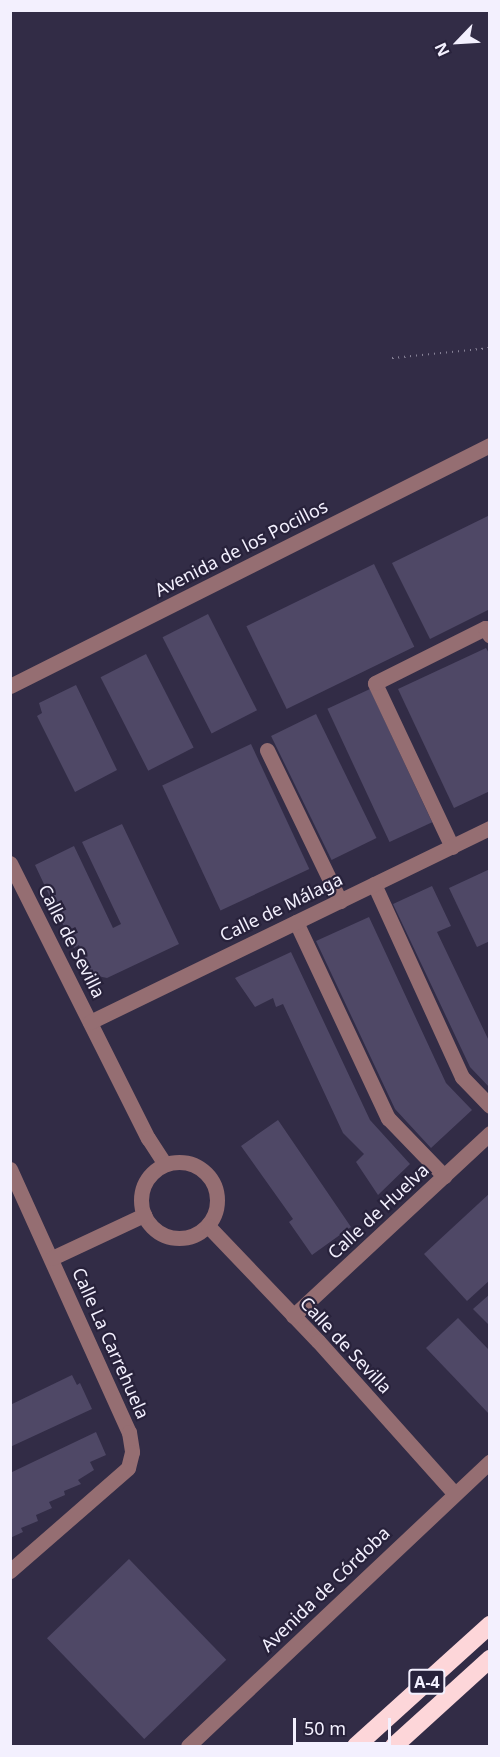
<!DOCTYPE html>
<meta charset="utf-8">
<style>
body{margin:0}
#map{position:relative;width:500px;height:1757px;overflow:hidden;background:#322c46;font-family:"Noto Sans",sans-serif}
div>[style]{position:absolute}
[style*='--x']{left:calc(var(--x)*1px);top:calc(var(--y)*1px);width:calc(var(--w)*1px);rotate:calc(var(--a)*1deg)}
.building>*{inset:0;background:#4f4866;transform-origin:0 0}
.path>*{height:2px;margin-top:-1px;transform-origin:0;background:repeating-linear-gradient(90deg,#868196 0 1.5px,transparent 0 6px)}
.minor>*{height:15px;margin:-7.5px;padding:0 7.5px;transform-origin:7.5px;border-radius:7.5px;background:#956e72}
.minor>.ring{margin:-7.5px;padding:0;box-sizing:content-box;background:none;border:15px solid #956e72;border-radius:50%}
.highway>*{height:18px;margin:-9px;padding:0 9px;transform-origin:9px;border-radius:9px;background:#fdd6d9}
span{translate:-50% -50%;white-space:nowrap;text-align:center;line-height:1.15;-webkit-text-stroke:4.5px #28223b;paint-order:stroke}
.shield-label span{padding:2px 4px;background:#28223b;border:2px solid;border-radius:4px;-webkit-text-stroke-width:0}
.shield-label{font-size:16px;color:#f3f0fe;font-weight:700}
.street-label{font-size:18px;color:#f3f0fe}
.frame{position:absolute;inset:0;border:12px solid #f3f0fe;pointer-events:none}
.north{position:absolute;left:428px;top:12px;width:60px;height:60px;-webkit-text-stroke:4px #28223b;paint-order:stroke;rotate:245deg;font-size:16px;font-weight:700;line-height:24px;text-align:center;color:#f3f0fe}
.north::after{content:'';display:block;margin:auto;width:21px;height:27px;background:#f3f0fe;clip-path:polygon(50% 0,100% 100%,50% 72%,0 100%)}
.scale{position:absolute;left:293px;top:1718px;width:98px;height:27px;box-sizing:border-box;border:3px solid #f3f0fe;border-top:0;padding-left:8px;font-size:18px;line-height:21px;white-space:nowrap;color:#f3f0fe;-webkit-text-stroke:4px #28223b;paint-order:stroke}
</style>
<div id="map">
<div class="building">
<div style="clip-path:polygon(490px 515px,490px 609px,430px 639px,392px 563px)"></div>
<div style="left:374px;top:564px;width:92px;height:142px;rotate:64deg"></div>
<div style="left:208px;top:614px;width:108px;height:51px;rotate:63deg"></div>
<div style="clip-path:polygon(486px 648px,490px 655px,490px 791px,454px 808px,398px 689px)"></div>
<div style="left:146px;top:654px;width:105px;height:51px;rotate:63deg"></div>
<div style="clip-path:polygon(76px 685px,117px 770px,75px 792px,37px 716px,42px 713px,39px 703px)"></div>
<div style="left:370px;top:689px;width:147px;height:47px;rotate:65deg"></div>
<div style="left:316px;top:714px;width:138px;height:50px;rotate:64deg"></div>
<div style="left:251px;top:744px;width:138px;height:98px;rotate:65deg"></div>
<div style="clip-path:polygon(122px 824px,179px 944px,107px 978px,93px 975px,79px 945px,74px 948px,35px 865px,74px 846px,113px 928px,121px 924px,82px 842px)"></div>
<div style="clip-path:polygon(490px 869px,490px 941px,477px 947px,449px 888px)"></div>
<div style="clip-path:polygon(432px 886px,451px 926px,437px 932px,490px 1043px,490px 1088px,470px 1067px,393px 904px)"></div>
<div style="clip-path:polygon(369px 917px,446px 1083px,472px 1110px,431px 1148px,395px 1109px,316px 941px)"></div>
<div style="clip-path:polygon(291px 952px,370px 1120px,410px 1164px,378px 1195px,356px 1162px,364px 1154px,343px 1133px,283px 1004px,276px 1007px,273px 998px,255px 1007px,235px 978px)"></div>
<div style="clip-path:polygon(278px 1120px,351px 1227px,312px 1255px,289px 1222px,293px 1219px,241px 1146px)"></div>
<div style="clip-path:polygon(490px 1193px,490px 1280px,467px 1301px,424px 1254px)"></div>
<div style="clip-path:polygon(490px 1294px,490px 1326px,473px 1309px)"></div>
<div style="clip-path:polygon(458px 1318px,490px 1351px,490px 1415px,426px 1348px)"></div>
<div style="clip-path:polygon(72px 1375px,77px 1385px,80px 1383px,92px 1409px,10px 1447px,10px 1405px)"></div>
<div style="clip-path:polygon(96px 1432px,106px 1455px,90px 1462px,94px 1470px,78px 1480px,81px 1484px,64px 1491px,65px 1495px,49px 1502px,52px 1508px,36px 1515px,38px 1521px,21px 1528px,23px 1532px,10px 1538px,10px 1473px)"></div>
<div style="left:129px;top:1559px;width:140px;height:114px;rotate:46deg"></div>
</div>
<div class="path">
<div style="--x:392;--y:358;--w:99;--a:-5.8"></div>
</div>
<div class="minor">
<div style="--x:10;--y:686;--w:537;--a:-26.66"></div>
<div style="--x:267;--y:750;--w:168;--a:64.2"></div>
<div style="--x:452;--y:847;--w:181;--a:-115.2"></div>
<div style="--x:375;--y:683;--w:123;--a:-26.6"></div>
<div style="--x:485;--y:628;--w:9;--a:58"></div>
<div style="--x:10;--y:863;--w:308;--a:63.4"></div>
<div style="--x:148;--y:1138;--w:31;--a:57"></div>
<div style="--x:374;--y:884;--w:212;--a:65.5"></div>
<div style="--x:462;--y:1077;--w:40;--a:46"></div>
<div style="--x:296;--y:922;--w:217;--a:64.9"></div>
<div style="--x:388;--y:1118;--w:81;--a:46"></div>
<div style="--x:90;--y:1022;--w:445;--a:-25.9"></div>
<div class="ring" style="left:141px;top:1162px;width:61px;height:61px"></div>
<div style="--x:10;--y:1169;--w:289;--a:65.7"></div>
<div style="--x:129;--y:1432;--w:20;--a:81"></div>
<div style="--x:132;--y:1452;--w:16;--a:104"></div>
<div style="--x:128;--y:1468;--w:157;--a:138.9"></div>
<div style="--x:208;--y:1226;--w:159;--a:46.3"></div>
<div style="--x:318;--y:1341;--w:204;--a:48.2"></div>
<div style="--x:52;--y:1258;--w:102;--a:-25.1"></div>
<div style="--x:293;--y:1316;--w:269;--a:-42.9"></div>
<div style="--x:188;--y:1746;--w:415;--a:-43.3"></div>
</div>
<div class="highway">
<div style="--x:356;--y:1746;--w:181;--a:-42.1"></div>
<div style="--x:394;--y:1746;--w:130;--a:-42.2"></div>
</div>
<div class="shield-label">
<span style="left:427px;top:1682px">A-4</span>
</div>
<div class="street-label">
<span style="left:241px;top:548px;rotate:-27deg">Avenida de los Pocillos</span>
<span style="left:281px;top:907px;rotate:-26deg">Calle de Málaga</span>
<span style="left:72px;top:941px;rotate:63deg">Calle de Sevilla</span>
<span style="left:378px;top:1211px;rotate:-43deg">Calle de Huelva</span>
<span style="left:111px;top:1343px;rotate:66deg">Calle La Carrehuela</span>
<span style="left:346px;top:1345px;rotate:47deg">Calle de Sevilla</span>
<span style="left:325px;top:1589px;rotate:-44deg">Avenida de Córdoba</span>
</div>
<div class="frame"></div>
<div class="north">N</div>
<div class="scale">50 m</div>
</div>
